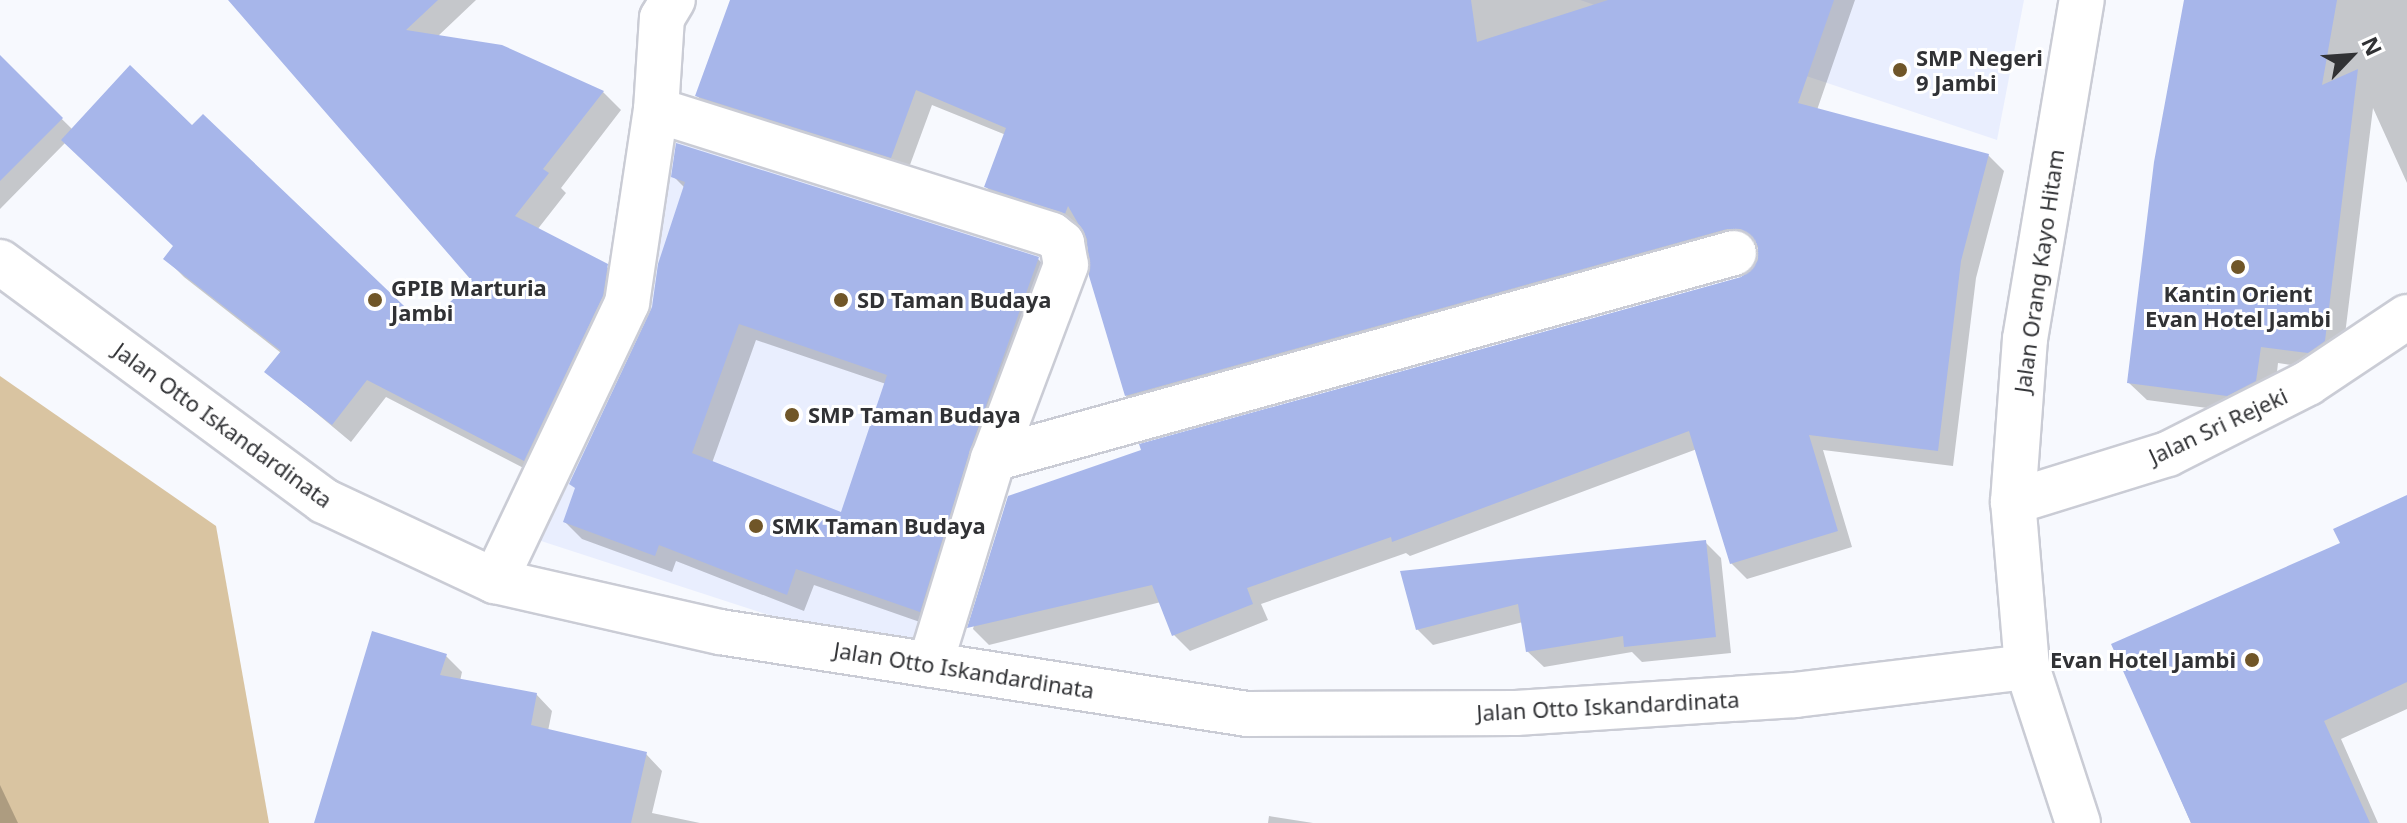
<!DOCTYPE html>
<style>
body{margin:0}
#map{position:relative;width:2407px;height:823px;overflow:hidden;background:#f7f9fe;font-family:"Noto Sans",sans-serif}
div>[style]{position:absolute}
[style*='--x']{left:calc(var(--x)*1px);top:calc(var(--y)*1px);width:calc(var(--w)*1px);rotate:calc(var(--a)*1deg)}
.built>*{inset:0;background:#e9eefe;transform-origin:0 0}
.green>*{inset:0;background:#d9c4a1}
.shadow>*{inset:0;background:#0003}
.building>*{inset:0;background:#a7b6ea}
.roads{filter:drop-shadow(2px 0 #caccd5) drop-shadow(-2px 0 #caccd5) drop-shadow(0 2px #caccd5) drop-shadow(0 -2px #caccd5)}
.minor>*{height:44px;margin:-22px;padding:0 22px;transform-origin:22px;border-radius:22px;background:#fff}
.major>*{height:44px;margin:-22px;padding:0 22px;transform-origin:22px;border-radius:22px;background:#fff}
.dots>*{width:22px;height:22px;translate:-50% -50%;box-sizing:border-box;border:4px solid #fff;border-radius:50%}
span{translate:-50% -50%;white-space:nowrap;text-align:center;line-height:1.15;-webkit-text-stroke:6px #fff;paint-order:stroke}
.poi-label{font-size:22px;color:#313235;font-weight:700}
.left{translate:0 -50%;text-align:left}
.right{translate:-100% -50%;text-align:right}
.street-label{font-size:22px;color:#313235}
.north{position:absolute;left:2311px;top:16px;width:80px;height:80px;-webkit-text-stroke:6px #fff;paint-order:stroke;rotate:65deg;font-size:22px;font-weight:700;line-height:32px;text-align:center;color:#313235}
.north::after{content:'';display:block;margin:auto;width:28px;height:36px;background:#313235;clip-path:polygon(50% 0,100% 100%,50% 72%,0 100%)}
</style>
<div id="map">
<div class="built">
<div style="clip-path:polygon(1580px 0,2024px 0,1997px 140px)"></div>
<div style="left:666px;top:120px;width:413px;height:439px;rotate:18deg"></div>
</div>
<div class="green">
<div style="clip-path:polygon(0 376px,216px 526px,269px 823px,0 823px)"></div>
</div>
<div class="shadow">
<div style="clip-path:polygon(231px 0,476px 0,437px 37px,502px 47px,603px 92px,621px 110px,561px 188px,566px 193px,537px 230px,606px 266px,625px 285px,543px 478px,386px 397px,351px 442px,267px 372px,281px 353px,184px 277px,166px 259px,175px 246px,66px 142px,0 209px,0 58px,73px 130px,193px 128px,425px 328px,475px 281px)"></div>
<div style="clip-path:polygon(732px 0,1855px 0,1817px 110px,1988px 155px,2004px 171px,1976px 278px,1953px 466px,1823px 450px,1852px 547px,1747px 579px,1731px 563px,1697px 449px,1410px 556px,1406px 553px,1261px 604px,1268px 620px,1190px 651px,1174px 635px,1161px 602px,989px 645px,973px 629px,1010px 497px,1742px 279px,1754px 271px,1760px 248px,1744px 244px,1142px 411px,1126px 395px,1082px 226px,1002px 203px,986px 187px,1006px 135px,932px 105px,907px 173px,713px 111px,697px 96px)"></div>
<div style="clip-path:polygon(2186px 0,2407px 0,2407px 183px,2373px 108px,2342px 359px,2326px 370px,2278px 363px,2274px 399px,2245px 413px,2147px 400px,2129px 383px)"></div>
<div style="clip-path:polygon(evenodd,673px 176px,1038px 259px,1055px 276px,937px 628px,814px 585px,804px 611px,676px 561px,672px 572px,582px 539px,565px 522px,654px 308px,685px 188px,673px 176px,756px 340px,886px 384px,842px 514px,712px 463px,756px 340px)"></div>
<div style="clip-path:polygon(2407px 498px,2407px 709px,2341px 739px,2378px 823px,2191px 823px,2114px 646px,2342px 544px)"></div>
<div style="clip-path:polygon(1705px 542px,1721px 558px,1731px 653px,1642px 662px,1632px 652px,1544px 667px,1527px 651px,1523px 622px,1433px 645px,1417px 629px)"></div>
<div style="clip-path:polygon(446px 656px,462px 672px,460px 681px,536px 694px,552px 711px,548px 731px,646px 754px,662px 771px,652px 813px,700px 823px,316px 823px)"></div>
<div style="clip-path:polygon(0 785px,18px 823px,0 823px)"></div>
<div style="clip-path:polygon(1269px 816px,1313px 823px,1268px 823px)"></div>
</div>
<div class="building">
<div style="clip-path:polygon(228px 0,438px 0,406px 30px,502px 45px,604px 91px,543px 169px,549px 173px,515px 216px,608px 264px,603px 296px,524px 461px,367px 380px,332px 425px,264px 372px,281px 351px,163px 259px,173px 246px,61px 140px,130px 65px,192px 125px,203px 114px,425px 326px,472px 281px)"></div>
<div style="clip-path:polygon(730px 0,1471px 0,1477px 42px,1608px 0,1834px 0,1798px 103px,1989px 154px,1961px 261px,1938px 451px,1809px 435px,1838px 531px,1730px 564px,1689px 431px,1392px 542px,1391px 537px,1247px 588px,1253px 604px,1172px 636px,1152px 585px,967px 628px,1008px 496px,1141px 450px,1139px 444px,1741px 277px,1758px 260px,1758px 246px,1741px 229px,1727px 229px,1125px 396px,1089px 276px,1087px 239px,1068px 206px,1065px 214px,984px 187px,1006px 128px,916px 90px,891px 158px,695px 96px)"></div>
<div style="clip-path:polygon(2184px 0,2337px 0,2322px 85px,2358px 69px,2325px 341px,2308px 353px,2261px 347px,2256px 381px,2227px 396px,2127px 383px,2154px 162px)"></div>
<div style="clip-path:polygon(0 55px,63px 118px,0 181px)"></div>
<div style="clip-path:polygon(evenodd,676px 143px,1039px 257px,970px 450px,920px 612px,796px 569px,787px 595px,659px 545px,655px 556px,563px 522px,575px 488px,569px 484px,652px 307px,658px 264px,685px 182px,671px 177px,676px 143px,739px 324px,887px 375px,841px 512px,692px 453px,739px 324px)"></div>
<div style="clip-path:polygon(2407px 495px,2407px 682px,2324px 721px,2370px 823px,2191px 823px,2111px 644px,2340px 543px,2333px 529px)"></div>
<div style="clip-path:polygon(1706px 540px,1716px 637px,1624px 647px,1623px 636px,1526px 652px,1518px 604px,1416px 630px,1400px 571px)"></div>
<div style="clip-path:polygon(372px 631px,447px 654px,440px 675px,537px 693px,531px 725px,647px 752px,631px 823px,314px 823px)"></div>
</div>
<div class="roads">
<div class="minor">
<div style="--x:656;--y:110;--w:415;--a:17.5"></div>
<div style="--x:1052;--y:235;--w:13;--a:39"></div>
<div style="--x:1062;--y:243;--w:22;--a:80"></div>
<div style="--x:1066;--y:265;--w:207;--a:110.6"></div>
<div style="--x:993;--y:459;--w:215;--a:107"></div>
<div style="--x:0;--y:262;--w:403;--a:36.4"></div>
<div style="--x:324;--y:501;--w:189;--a:25.1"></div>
<div style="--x:495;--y:581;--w:231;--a:12.8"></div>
<div style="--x:720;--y:632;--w:533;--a:8.84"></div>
<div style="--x:1247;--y:714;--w:269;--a:-0.2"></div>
<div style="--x:1516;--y:713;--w:280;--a:-3.7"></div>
<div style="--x:1795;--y:695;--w:234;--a:-6.9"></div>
<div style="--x:993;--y:459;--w:769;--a:-15.54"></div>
<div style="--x:2013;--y:502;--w:162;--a:-17.2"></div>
<div style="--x:2168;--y:454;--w:157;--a:-26.9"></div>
<div style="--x:2308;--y:383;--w:119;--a:-33.7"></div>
<div style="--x:495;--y:581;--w:308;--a:-64.6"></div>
<div style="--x:627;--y:303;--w:195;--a:-81.5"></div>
<div style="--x:656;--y:110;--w:92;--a:-86.3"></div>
<div style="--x:662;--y:18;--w:21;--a:-59"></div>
</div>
<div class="major">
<div style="--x:2078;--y:823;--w:164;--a:-108.1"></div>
<div style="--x:2027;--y:667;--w:166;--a:-94.8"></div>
<div style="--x:2013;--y:502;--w:163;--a:-85.8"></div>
<div style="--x:2025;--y:339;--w:344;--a:-80.5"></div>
</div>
</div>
<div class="dots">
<div style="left:1900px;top:70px;background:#705628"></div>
<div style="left:2238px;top:267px;background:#705628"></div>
<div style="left:375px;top:300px;background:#705628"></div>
<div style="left:841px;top:300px;background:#705628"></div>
<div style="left:792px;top:415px;background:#705628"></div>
<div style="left:756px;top:526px;background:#705628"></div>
<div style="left:2252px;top:660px;background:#705628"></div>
</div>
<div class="poi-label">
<span class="left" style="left:1916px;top:70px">SMP Negeri<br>9 Jambi</span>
<span class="left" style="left:391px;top:300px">GPIB Marturia<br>Jambi</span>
<span style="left:2238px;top:306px">Kantin Orient<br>Evan Hotel Jambi</span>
<span class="left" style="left:857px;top:300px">SD Taman Budaya</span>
<span class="left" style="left:808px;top:415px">SMP Taman Budaya</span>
<span class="left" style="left:772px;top:526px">SMK Taman Budaya</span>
<span class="right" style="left:2236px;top:660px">Evan Hotel Jambi</span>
</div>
<div class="street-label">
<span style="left:2039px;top:271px;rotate:-82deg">Jalan Orang Kayo Hitam</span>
<span style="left:223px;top:425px;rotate:36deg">Jalan Otto Iskandardinata</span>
<span style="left:2218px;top:426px;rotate:-25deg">Jalan Sri Rejeki</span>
<span style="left:964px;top:670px;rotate:9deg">Jalan Otto Iskandardinata</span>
<span style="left:1608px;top:706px;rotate:-3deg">Jalan Otto Iskandardinata</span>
</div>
<div class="north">N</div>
</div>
